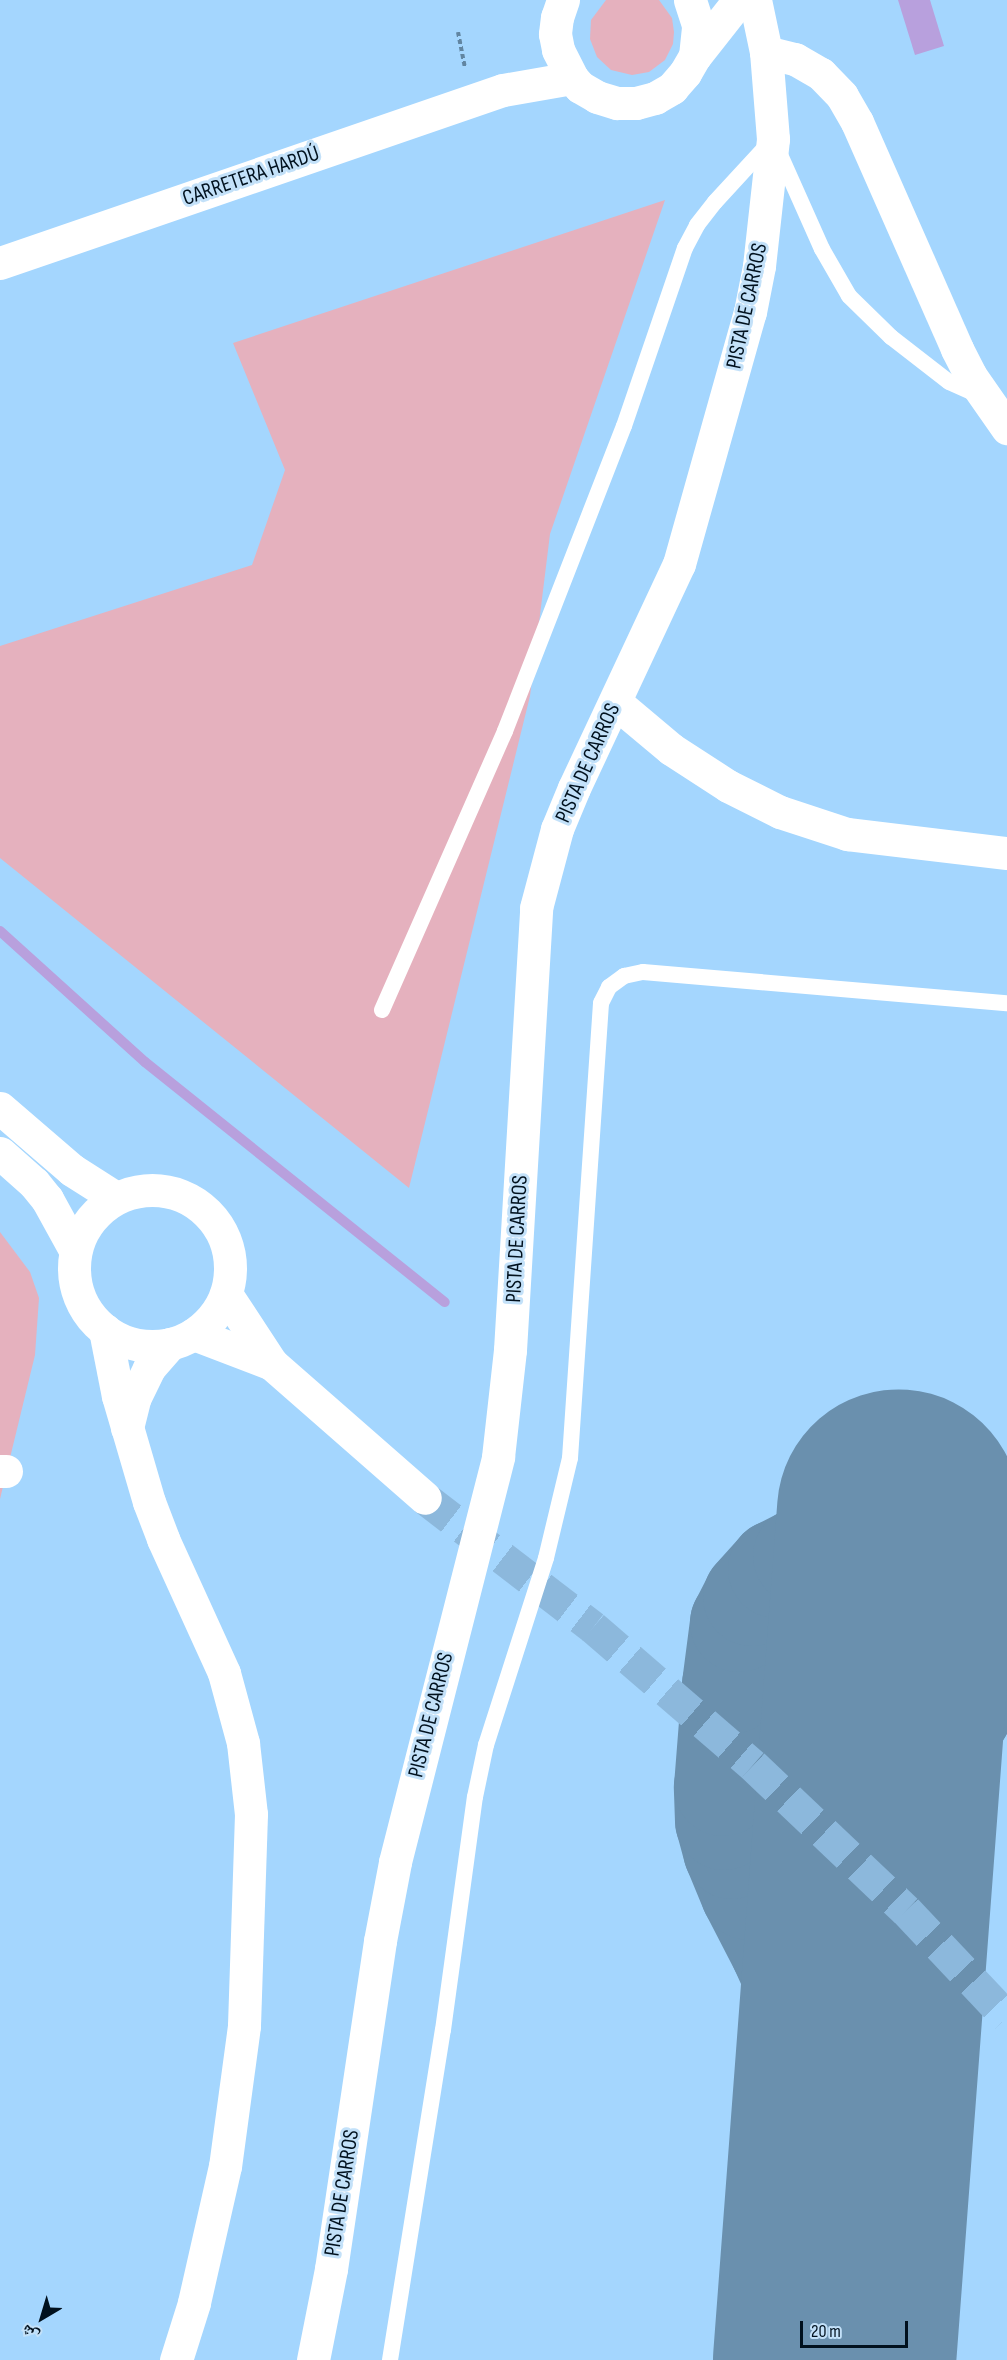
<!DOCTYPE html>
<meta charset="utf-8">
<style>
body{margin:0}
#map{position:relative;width:1007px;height:2360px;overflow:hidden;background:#a4d6fe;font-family:"Sofia Sans Condensed","Noto Naskh Arabic",sans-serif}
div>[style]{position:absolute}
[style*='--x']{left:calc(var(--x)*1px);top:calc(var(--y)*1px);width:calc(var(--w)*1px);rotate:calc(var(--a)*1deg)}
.green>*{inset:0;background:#e5b1be}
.water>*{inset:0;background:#b8a0dd}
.stream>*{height:10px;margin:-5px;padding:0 5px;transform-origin:5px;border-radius:5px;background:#b8a0dd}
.taxiway>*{height:98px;margin:-49px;padding:0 49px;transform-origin:49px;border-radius:49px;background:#6a90ae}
.runway>*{height:243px;margin:-121.5px;padding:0 121.5px;transform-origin:121.5px;border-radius:121.5px;background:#6a90ae}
.secondary-tunnel>*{height:33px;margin-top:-16.5px;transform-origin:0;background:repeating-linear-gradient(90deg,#8cb8dc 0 33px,transparent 0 49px)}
.path>*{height:4px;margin-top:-2px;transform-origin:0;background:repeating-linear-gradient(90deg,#6185a1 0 4.5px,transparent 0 7.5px)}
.lane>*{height:16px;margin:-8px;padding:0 8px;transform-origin:8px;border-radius:8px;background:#fff}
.street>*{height:33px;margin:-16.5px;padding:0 16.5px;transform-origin:16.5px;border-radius:16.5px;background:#fff}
.secondary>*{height:33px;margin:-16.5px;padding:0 16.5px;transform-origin:16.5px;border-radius:16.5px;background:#fff}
.secondary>.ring{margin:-16.5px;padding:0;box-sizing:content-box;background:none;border:33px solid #fff;border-radius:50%}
span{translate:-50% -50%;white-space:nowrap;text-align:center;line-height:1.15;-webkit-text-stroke:6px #c3e1f9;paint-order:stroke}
.street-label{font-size:22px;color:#01111e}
.north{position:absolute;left:12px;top:2288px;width:60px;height:60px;-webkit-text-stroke:4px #c3e1f9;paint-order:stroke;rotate:218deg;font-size:16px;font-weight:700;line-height:24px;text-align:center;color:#01111e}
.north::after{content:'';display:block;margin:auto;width:21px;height:27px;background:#01111e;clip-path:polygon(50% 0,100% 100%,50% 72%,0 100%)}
.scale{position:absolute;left:800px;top:2321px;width:108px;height:27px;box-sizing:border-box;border:3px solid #01111e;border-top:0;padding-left:8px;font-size:18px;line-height:21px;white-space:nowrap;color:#01111e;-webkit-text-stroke:4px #c3e1f9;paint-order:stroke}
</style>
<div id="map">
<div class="green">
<div style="clip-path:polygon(606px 0,659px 0,672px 18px,674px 32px,673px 44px,665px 60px,649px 72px,632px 75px,611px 70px,597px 57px,590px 39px,591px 20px)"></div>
<div style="clip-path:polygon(665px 200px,550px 534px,530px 696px,409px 1188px,0 858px,0 646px,252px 565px,285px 470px,233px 343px)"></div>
<div style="clip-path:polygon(0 1232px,30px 1272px,39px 1298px,35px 1355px,0 1499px)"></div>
</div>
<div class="water">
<div style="clip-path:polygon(898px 0,930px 0,944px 46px,915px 55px)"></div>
</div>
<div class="stream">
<div style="--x:0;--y:931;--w:195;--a:42.1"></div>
<div style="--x:145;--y:1062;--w:384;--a:38.7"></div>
</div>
<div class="taxiway">
<div style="--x:844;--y:2222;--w:103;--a:-89.4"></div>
<div style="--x:845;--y:2119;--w:32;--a:-97"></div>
<div style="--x:841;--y:2087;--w:151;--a:-114.2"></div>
<div style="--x:779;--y:1949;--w:65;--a:-117.3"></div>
<div style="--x:749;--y:1891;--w:44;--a:-112.5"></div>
<div style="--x:732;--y:1850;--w:30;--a:-105"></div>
<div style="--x:724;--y:1821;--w:34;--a:-92"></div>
<div style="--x:723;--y:1787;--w:102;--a:-85.5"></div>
<div style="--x:731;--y:1685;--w:63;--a:-82.6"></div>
<div style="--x:739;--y:1623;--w:29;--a:-63"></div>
<div style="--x:752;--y:1597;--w:38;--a:-48"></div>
<div style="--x:777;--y:1569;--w:28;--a:-27"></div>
<div style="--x:802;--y:1556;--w:31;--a:-19"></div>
<div style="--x:831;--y:1546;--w:37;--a:0"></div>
<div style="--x:868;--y:1546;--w:44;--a:13.1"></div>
<div style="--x:911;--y:1556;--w:34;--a:37"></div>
<div style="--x:938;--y:1576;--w:43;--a:52.6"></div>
<div style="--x:964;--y:1610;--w:45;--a:76"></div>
<div style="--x:975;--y:1654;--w:32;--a:97"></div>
<div style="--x:971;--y:1686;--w:27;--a:107"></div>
<div style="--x:963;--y:1712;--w:42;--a:124.4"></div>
<div style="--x:939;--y:1747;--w:69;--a:135.6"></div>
<div style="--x:890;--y:1795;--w:14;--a:129"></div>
<div style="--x:881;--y:1806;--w:22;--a:112"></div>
</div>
<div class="runway">
<div style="--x:834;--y:2360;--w:852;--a:-85.69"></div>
</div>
<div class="secondary-tunnel">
<div style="--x:425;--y:1498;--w:212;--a:37.5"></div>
<div style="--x:593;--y:1627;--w:211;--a:40.8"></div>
<div style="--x:753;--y:1765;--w:211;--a:43.5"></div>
<div style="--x:906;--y:1910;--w:147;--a:46.7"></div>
</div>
<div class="path">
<div style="--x:458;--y:32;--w:37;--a:79"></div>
</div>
<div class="lane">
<div style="--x:382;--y:1010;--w:305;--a:-66.2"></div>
<div style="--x:505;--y:731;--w:327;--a:-68.7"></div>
<div style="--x:624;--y:426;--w:188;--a:-71.1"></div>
<div style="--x:685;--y:248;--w:26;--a:-62"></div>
<div style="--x:697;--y:225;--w:29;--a:-52"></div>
<div style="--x:715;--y:202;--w:86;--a:-47.4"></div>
<div style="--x:773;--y:139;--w:120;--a:66"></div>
<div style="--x:822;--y:249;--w:54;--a:60.1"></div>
<div style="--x:849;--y:296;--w:59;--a:44.3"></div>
<div style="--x:891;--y:337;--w:73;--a:37.8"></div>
<div style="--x:949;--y:382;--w:30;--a:24"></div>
<div style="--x:390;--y:2360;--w:334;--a:-80.9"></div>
<div style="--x:443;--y:2030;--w:235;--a:-82.2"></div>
<div style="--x:475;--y:1797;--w:53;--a:-78.1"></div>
<div style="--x:486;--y:1745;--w:196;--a:-72.2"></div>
<div style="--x:546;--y:1558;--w:103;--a:-76.5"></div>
<div style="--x:570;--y:1458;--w:456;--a:-86.1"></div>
<div style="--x:601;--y:1003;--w:18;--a:-63"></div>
<div style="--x:609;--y:987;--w:19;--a:-36"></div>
<div style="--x:624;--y:976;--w:19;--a:-12"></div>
<div style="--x:643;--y:972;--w:365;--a:4.9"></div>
</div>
<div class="street">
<div style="--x:563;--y:0;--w:18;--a:109"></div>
<div style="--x:557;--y:17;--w:17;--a:97"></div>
<div style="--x:555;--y:34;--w:16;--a:79"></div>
<div style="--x:558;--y:50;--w:31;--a:63"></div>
<div style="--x:572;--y:78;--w:12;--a:48"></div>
<div style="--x:580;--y:87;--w:20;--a:30"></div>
<div style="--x:597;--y:97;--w:21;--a:17"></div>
<div style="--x:617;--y:103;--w:19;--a:0"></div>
<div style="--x:636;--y:103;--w:20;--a:-15"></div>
<div style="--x:655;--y:98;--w:20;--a:-30"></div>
<div style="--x:672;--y:88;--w:20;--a:-49"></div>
<div style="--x:685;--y:73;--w:20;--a:-60"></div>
<div style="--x:695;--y:56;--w:31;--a:-84"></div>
<div style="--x:698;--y:25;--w:26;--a:-108"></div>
<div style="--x:766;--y:52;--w:30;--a:14"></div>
<div style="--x:795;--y:59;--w:30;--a:30"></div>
<div style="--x:821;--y:74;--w:30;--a:46"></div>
<div style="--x:842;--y:96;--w:30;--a:60"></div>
<div style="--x:857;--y:122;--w:248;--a:66.2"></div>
<div style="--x:957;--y:349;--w:29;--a:63"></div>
<div style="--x:970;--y:375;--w:65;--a:55.1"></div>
<div style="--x:695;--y:56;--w:71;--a:-51.8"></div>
<div style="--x:0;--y:263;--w:532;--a:-18.98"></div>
<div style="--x:503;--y:90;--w:70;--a:-9.9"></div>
<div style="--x:615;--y:702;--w:73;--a:40"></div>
<div style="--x:671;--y:749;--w:68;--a:33"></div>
<div style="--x:728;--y:786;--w:58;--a:26.6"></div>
<div style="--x:780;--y:812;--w:71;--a:18.2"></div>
<div style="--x:847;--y:834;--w:161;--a:6.8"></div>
<div style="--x:105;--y:1330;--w:67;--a:78.9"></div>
<div style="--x:118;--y:1396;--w:110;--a:73.7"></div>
<div style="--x:149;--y:1502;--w:40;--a:69"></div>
<div style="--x:163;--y:1539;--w:147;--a:65.5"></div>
<div style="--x:224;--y:1673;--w:73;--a:74.8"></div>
<div style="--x:243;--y:1743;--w:71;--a:83.6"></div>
<div style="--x:251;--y:1814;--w:212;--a:91.9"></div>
<div style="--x:244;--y:2026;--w:141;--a:97.7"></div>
<div style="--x:225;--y:2166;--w:140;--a:102.8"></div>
<div style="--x:194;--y:2303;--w:60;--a:107.5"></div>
<div style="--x:127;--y:1428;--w:32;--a:-76"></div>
<div style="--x:135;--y:1397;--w:32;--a:-64"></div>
<div style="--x:149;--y:1368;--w:32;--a:-49"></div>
<div style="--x:0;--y:1471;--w:6;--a:0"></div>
<div style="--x:313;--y:2360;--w:93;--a:-78.8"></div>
<div style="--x:331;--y:2269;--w:332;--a:-81.5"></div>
<div style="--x:380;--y:1941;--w:80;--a:-79.2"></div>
<div style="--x:395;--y:1862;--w:418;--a:-75.7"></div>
<div style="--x:498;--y:1457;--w:108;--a:-83.6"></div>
<div style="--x:510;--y:1350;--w:443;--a:-86.6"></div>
<div style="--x:536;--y:908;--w:82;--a:-75.1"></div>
<div style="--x:557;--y:829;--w:44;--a:-67.5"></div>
<div style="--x:574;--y:788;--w:247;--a:-64.9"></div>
<div style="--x:679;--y:564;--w:262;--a:-74.3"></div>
<div style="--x:750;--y:312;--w:47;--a:-78.9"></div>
<div style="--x:759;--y:266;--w:128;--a:-83.7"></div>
<div style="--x:773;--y:139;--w:87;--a:-94.6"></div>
<div style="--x:766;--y:52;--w:53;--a:-101.9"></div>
</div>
<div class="secondary">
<div style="--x:0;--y:1108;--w:95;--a:40.7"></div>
<div style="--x:72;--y:1170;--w:52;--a:32.5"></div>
<div style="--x:0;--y:1153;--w:45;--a:41.4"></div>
<div style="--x:34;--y:1183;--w:21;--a:51"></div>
<div style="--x:47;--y:1199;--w:58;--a:61.2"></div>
<div class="ring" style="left:74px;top:1190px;width:123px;height:123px"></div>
<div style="--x:226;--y:1294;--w:84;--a:56.7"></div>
<div style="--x:272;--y:1364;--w:203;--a:41.2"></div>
<div style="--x:194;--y:1334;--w:84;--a:21"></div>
</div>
<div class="street-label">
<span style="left:251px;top:176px;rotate:-19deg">CARRETERA HARDÚ</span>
<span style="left:747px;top:306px;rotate:-78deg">PISTA DE CARROS</span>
<span style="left:588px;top:763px;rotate:-66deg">PISTA DE CARROS</span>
<span style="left:517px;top:1239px;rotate:-87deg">PISTA DE CARROS</span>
<span style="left:431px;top:1715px;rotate:-76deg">PISTA DE CARROS</span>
<span style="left:342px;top:2193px;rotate:-81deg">PISTA DE CARROS</span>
</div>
<div class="north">ش</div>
<div class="scale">20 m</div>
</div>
